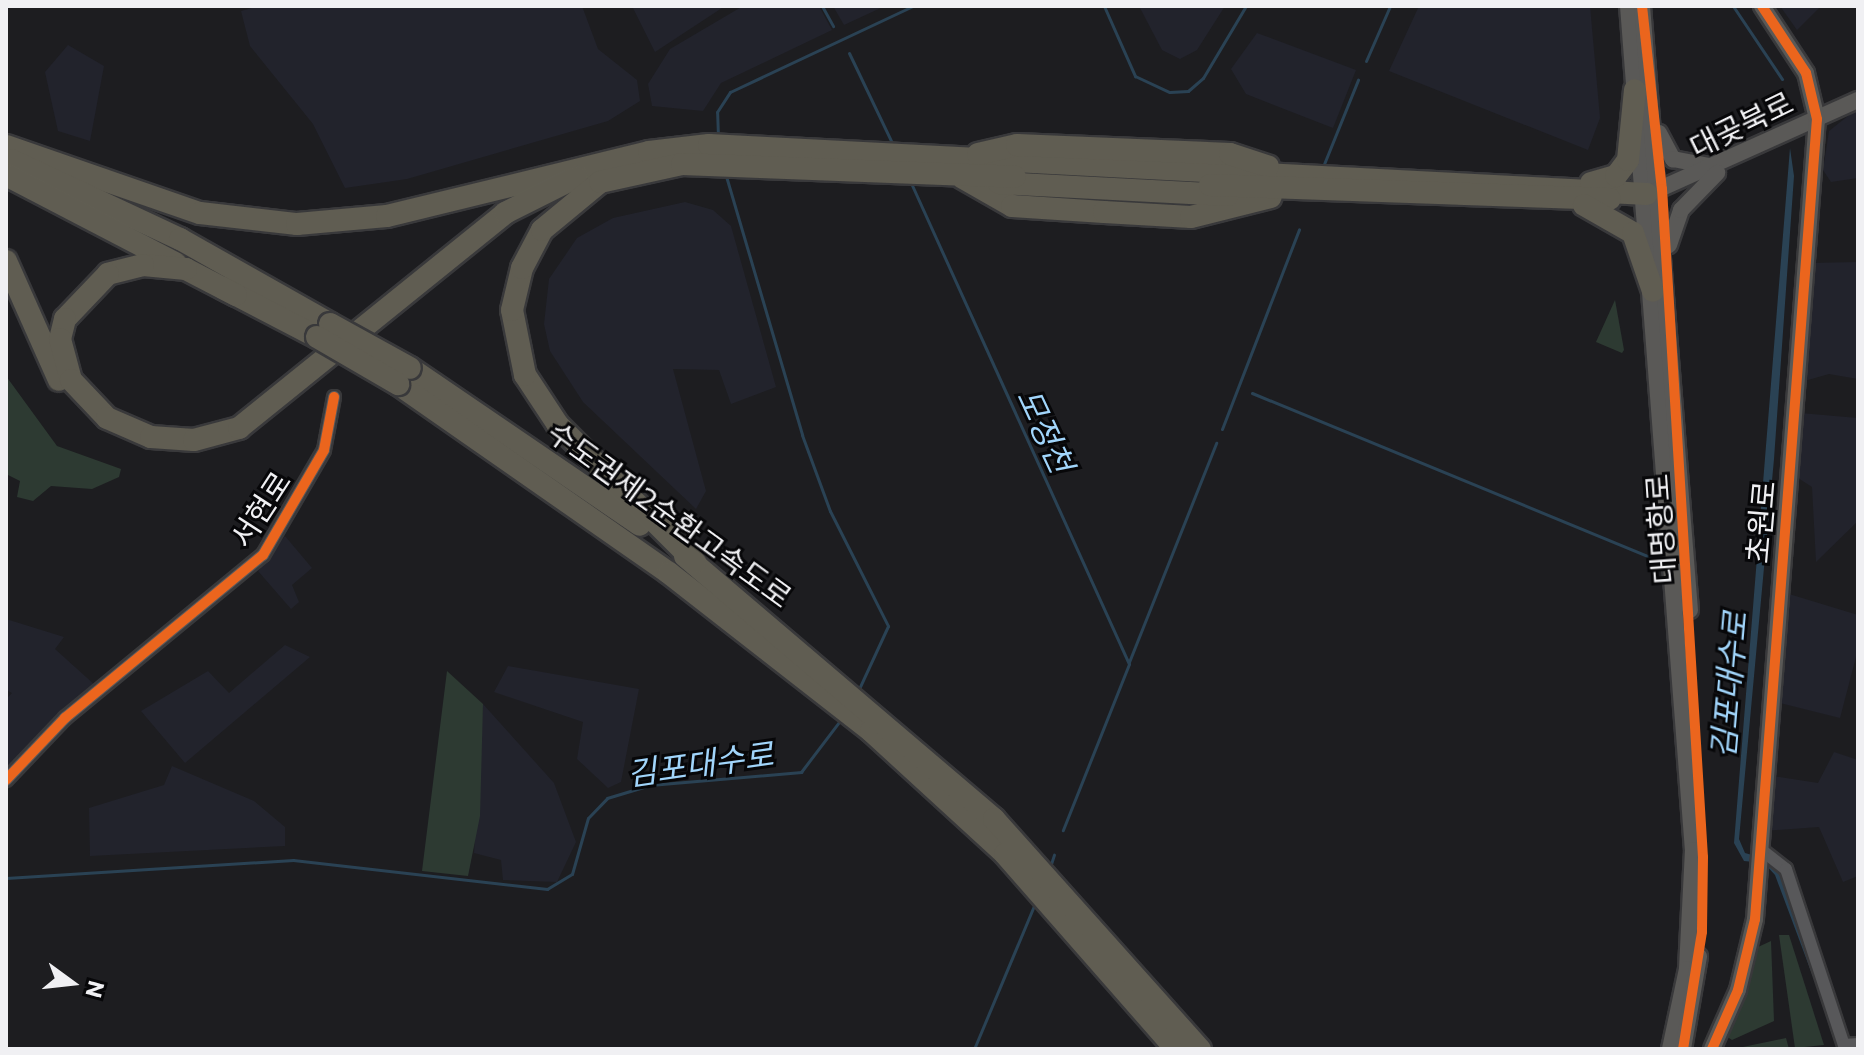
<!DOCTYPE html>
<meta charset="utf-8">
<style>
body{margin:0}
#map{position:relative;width:1864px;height:1055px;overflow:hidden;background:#1d1d20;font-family:Commissioner,"Noto Sans KR",sans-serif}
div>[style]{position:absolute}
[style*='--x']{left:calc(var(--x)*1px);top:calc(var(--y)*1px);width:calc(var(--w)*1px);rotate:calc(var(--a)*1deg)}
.built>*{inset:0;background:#22232c}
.green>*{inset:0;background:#2d3a32}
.water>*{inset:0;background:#2a4254}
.stream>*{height:3px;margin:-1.5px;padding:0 1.5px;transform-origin:1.5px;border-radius:1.5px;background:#2a4254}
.roads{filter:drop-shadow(2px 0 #39393b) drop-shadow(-2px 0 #39393b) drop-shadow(0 2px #39393b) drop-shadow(0 -2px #39393b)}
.street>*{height:12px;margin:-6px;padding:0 6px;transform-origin:6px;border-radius:6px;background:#58585a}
.secondary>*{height:16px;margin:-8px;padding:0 8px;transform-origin:8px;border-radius:8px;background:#5a5957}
.highway>*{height:22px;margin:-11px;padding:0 11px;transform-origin:11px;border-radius:11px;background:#605d52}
.bridges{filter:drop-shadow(2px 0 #39393b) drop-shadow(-2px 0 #39393b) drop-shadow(0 2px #39393b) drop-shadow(0 -2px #39393b)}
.highway-bridge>*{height:22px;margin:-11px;padding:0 11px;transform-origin:11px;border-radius:11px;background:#605d52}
.cycleway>*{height:10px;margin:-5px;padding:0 5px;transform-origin:5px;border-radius:5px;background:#eb651d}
span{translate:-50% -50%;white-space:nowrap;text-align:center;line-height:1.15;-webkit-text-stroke:6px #070709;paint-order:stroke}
.street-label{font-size:30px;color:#f0f0f3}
.water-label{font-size:32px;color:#a1d5fb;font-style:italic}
.frame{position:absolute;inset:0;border:8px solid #f0f0f3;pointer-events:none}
.north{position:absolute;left:32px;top:943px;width:80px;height:80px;-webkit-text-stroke:6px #070709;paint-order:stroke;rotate:105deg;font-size:22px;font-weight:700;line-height:32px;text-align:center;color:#f0f0f3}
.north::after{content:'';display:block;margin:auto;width:28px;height:36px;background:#f0f0f3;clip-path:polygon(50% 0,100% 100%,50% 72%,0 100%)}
</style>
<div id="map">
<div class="built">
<div style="clip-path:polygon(259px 6px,582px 6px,598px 49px,637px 80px,640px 101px,608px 121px,407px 179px,345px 188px,313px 124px,250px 46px,241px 11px)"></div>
<div style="clip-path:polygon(632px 6px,725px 6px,655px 52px)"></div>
<div style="clip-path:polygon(743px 6px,819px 6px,832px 30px,721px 83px,703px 111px,652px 106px,648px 84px,670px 49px)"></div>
<div style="clip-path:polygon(833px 6px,885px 6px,844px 25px)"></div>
<div style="clip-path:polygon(1139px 6px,1225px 6px,1197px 50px,1180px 59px,1162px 50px)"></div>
<div style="clip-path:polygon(1419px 6px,1590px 6px,1600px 118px,1588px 150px,1389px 71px)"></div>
<div style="clip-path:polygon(1780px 6px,1821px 6px,1797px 30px)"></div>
<div style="clip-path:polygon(1257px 33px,1356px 70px,1333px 128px,1246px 94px,1231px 69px)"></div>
<div style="clip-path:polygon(68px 45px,104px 66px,90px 141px,58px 131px,45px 72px)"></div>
<div style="clip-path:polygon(1858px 108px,1858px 178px,1831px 182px,1823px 170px,1829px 131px)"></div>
<div style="clip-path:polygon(685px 202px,713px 210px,731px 226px,776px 387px,731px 404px,719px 370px,673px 369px,706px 491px,696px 509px,583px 402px,550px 351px,544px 324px,549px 279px,577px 238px,613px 218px)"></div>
<div style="clip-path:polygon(1858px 262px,1858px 379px,1829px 374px,1801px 382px,1810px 263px)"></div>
<div style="clip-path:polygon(1800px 413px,1858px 418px,1858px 521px,1816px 562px,1812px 487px,1795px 476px)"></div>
<div style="clip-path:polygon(285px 536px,312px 568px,292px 585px,299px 602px,291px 609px,258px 571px)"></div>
<div style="clip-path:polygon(1789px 594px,1858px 615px,1858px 649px,1840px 718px,1772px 701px,1781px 599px)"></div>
<div style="clip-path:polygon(6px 619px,64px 637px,55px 649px,96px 686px,6px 771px,6px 699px,12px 693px,6px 690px)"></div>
<div style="clip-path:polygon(285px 645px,310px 657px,185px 763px,141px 711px,208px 671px,229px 693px)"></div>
<div style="clip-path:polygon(508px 666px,639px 689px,621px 782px,608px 788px,577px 759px,583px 722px,494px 692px)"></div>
<div style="clip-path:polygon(483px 704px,554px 783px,576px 842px,557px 882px,503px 880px,501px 860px,474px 853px)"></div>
<div style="clip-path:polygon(1834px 752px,1858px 760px,1858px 876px,1843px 882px,1819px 827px,1763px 831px,1766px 775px,1818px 783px)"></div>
<div style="clip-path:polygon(172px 766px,254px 801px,285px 827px,285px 846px,90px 856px,89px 808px,164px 785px)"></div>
</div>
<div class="green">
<div style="clip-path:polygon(1615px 300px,1624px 350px,1622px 353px,1596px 342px)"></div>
<div style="clip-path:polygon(6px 376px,57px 446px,121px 469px,119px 477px,92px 489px,51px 486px,33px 501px,17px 497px,20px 481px,6px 474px)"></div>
<div style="clip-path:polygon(447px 671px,483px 704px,480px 816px,468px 876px,422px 871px)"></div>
<div style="clip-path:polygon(1779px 935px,1789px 935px,1824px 1045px,1795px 1048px)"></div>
<div style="clip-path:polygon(1771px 941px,1774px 1021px,1732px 1040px,1726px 1036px,1758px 947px)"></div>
<div style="clip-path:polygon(1786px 1038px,1789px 1049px,1722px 1049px,1738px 1048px)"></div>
</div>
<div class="water">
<div style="clip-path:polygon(1790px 148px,1794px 176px,1774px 459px,1739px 839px,1745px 853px,1773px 861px,1782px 873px,1840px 1049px,1775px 875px,1764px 863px,1744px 861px,1734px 843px)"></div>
</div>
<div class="stream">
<div style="--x:822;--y:6;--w:23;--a:61"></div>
<div style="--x:1104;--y:6;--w:77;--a:66.1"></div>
<div style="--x:1135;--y:76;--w:38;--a:25"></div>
<div style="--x:1170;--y:92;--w:18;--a:-3"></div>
<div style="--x:1188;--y:91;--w:20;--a:-41"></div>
<div style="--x:1203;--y:78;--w:84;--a:-59.2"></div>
<div style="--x:1733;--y:6;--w:88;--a:56.1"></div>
<div style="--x:849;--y:53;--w:104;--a:64.4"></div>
<div style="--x:1366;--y:61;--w:60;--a:-66.4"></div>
<div style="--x:718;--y:137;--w:25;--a:-92"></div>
<div style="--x:717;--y:112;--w:24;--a:-57"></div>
<div style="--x:730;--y:92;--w:202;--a:-25.2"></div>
<div style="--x:1324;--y:164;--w:91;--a:-68"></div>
<div style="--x:726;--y:176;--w:270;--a:73.6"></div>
<div style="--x:802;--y:435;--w:81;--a:69.8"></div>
<div style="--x:830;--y:511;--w:129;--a:63.2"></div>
<div style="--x:888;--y:626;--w:72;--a:114.8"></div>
<div style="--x:911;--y:183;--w:528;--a:65.62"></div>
<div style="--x:1129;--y:664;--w:179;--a:111.7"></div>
<div style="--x:1252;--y:393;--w:430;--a:22.4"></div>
<div style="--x:1222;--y:429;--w:214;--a:-68.9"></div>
<div style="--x:1129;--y:662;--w:236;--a:-68.3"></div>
<div style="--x:1050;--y:867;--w:13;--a:-72"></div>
<div style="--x:6;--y:878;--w:288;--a:-3.6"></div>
<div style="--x:293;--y:860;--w:256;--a:6.5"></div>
<div style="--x:547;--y:889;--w:29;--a:-31"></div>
<div style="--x:572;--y:874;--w:58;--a:-74.1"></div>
<div style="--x:588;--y:818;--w:28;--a:-46"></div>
<div style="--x:607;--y:798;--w:45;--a:-16.8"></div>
<div style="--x:650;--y:785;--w:152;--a:-4.9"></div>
<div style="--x:801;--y:772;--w:68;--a:-52.8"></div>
<div style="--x:974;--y:1049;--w:158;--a:-67.3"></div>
</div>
<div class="roads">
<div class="street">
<div style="--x:6;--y:780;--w:86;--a:-46.4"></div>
<div style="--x:65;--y:718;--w:256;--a:-39.5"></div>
<div style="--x:263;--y:555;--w:121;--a:-59.8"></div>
<div style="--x:324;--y:450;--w:54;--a:-79.3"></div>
<div style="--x:1759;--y:848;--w:34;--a:38"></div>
<div style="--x:1786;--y:869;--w:185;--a:71.8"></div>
<div style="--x:1844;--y:1045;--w:14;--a:-4"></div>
</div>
<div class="secondary">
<div style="--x:1628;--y:6;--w:846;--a:85.6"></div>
<div style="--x:1693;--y:850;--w:119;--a:92.9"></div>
<div style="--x:1687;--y:969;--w:82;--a:102"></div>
<div style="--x:1642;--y:6;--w:606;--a:85.46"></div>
<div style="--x:1659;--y:133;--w:30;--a:62"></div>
<div style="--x:1673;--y:159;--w:37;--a:11"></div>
<div style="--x:1653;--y:192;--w:225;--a:-24.2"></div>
<div style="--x:1669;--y:245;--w:37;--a:-71"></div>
<div style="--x:1681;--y:210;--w:52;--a:-45.8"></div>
<div style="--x:1683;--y:1049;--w:94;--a:-80.2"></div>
<div style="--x:1712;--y:1049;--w:64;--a:-66.2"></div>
<div style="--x:1738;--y:990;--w:73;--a:-76.5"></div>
<div style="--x:1755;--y:919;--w:802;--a:-85.57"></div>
<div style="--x:1817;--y:119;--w:47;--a:-103.4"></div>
<div style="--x:1806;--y:73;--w:80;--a:-123.3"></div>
</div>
<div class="highway">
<div style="--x:6;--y:146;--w:205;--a:19.1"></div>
<div style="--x:200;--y:213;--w:98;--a:6.5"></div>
<div style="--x:297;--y:224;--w:90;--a:-5.1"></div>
<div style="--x:387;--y:216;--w:270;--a:-13.7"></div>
<div style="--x:649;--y:152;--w:60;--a:-6.7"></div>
<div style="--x:709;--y:145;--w:939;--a:2.99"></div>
<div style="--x:978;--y:154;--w:40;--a:-13"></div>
<div style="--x:1017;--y:145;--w:213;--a:2.4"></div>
<div style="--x:1230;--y:154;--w:40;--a:18"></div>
<div style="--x:11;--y:160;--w:187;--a:25.1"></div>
<div style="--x:180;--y:239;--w:172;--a:29.5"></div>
<div style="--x:6;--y:175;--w:191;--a:27.5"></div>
<div style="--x:963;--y:178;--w:56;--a:29.7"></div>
<div style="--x:1012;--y:206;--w:92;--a:3.7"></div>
<div style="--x:1104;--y:212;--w:87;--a:3.3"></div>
<div style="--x:1191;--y:217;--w:82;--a:-14"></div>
<div style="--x:999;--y:183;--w:229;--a:3"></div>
<div style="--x:1591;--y:183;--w:26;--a:-16"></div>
<div style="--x:1616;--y:176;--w:20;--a:-53"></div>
<div style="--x:1628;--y:160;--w:70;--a:-84.3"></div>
<div style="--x:1210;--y:185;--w:400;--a:2"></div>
<div style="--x:1584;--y:205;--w:56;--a:29.7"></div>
<div style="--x:1633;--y:233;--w:61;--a:71"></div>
<div style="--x:6;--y:261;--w:130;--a:66"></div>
<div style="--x:223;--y:288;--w:106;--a:27.5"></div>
<div style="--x:236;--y:295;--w:56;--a:-152.5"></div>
<div style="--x:186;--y:269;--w:43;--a:-174.7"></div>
<div style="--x:143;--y:265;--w:36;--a:166"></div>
<div style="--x:108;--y:274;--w:62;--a:133.7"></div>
<div style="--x:65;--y:319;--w:21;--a:104"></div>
<div style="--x:60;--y:339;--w:42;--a:75"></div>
<div style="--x:71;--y:380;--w:52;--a:46.5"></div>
<div style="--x:107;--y:418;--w:48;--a:23.4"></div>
<div style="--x:151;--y:437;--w:43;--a:4"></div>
<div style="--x:194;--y:440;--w:47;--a:-14.9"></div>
<div style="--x:239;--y:428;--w:342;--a:-38.9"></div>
<div style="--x:505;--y:213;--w:80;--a:-26.6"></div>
<div style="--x:410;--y:368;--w:278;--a:34.3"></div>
<div style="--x:398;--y:384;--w:330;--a:34.9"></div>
<div style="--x:669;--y:573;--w:256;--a:38"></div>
<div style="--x:871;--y:731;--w:182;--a:42.5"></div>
<div style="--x:1005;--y:854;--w:259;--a:48.8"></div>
<div style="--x:685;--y:556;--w:406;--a:40.4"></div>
<div style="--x:994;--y:819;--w:309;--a:48.2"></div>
<div style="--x:695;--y:562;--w:194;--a:-135"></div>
<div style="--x:558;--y:425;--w:60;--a:-123.4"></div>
<div style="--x:525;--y:375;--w:66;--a:-101.3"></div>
<div style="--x:512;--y:310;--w:43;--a:-76.6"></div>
<div style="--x:522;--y:268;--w:43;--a:-62.2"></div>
<div style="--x:542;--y:230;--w:75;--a:-39.6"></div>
<div style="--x:600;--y:182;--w:84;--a:-12.4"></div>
<div style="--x:682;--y:164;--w:333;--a:2.2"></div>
</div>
</div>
<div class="bridges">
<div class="highway-bridge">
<div style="--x:330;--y:324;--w:91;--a:28.8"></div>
<div style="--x:317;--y:337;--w:94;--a:30.1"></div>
</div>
</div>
<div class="cycleway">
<div style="--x:1642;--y:6;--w:184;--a:83.8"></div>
<div style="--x:1662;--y:189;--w:669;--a:86.49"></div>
<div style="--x:1703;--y:857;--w:75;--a:90.8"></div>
<div style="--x:1702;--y:932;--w:119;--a:99.2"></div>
<div style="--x:6;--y:780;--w:86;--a:-46.4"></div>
<div style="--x:65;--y:718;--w:256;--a:-39.5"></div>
<div style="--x:263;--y:555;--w:121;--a:-59.8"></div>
<div style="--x:324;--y:450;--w:54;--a:-79.3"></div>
<div style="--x:1712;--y:1049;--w:64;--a:-66.2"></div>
<div style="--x:1738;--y:990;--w:73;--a:-76.5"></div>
<div style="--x:1755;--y:919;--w:802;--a:-85.57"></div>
<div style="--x:1817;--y:119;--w:47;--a:-103.4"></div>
<div style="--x:1806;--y:73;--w:80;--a:-123.3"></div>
</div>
<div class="street-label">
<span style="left:1741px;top:124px;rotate:-26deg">대곶북로</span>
<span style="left:260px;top:509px;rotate:-57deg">서현로</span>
<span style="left:670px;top:514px;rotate:36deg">수도권제2순환고속도로</span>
<span style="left:1760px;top:522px;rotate:-85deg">초원로</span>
<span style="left:1660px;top:529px;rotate:-94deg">대명항로</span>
</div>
<div class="water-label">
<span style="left:1046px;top:430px;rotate:65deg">모정천</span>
<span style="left:1728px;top:685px;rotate:-85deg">김포대수로</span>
<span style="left:700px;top:763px;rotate:-8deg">김포대수로</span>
</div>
<div class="frame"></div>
<div class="north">N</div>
</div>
